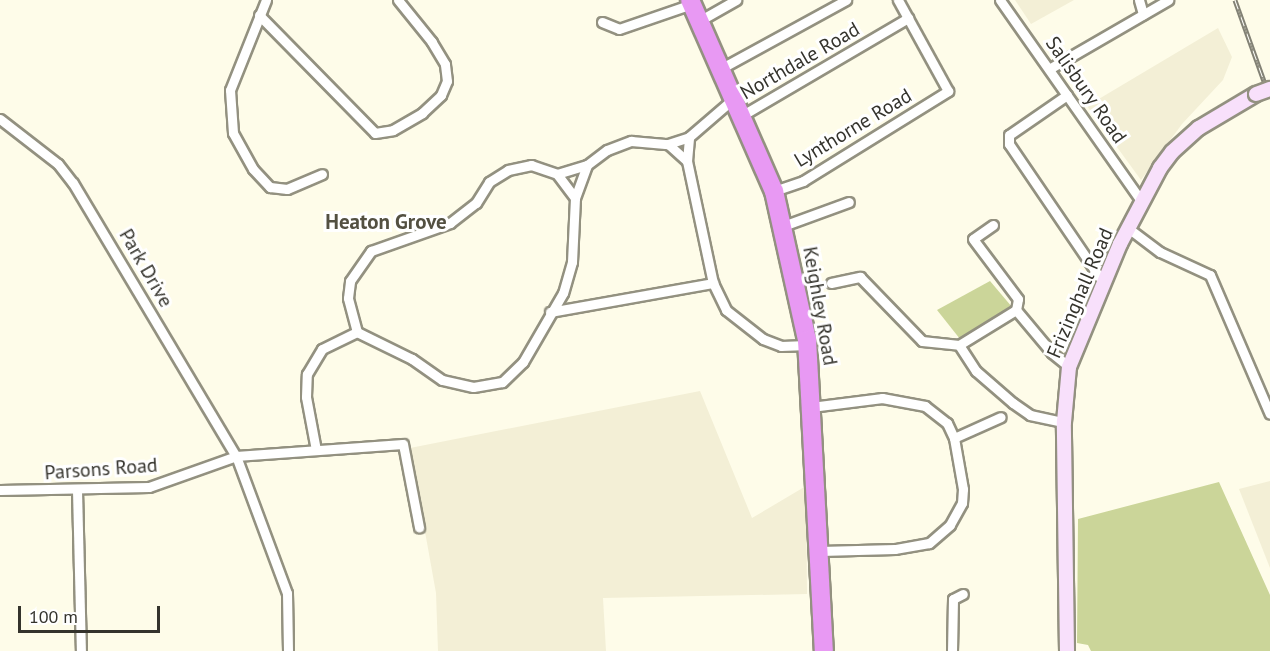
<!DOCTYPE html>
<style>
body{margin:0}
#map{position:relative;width:1270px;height:651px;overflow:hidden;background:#fefce9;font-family:"PT Sans",sans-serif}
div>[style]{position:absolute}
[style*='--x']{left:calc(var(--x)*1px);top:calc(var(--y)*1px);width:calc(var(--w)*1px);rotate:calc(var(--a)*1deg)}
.built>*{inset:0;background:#f3efd6}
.green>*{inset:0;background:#cbd599}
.roads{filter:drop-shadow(2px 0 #939180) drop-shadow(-2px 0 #939180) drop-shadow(0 2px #939180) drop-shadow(0 -2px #939180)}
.street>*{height:9px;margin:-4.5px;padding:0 4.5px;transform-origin:4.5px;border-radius:4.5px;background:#fff}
.secondary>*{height:14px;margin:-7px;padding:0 7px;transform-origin:7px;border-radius:7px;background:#f8e0fb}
.highway>*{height:18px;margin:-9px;padding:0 9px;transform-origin:9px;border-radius:9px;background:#e899f3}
.rail>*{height:5px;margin-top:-2.5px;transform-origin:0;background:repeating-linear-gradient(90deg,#fff 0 9px,#828175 0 18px);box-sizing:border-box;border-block:2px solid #828175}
.bridges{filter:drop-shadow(2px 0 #939180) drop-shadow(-2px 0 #939180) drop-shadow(0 2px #939180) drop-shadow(0 -2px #939180)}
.secondary-bridge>*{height:14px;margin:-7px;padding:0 7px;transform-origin:7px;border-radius:7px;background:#f8e0fb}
span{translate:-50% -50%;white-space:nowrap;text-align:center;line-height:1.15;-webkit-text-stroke:6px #fff;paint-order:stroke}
.street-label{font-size:20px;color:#34332c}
.neighbourhood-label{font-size:21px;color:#535041;font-weight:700}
.scale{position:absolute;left:18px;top:606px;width:142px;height:27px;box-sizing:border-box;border:3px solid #34332c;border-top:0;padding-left:8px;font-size:18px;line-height:21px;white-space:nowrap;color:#34332c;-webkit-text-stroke:4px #fff;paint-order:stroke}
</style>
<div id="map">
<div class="built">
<div style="clip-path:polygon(1015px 0,1074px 0,1031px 24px)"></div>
<div style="clip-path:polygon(1218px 28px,1232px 57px,1223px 80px,1182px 124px,1141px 180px,1087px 106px)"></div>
<div style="clip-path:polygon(700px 391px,752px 518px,806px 486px,807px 594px,603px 598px,606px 651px,438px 651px,436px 593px,410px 448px)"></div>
<div style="clip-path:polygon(1270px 481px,1270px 568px,1239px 489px)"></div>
</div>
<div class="green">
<div style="clip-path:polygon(990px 281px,1012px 307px,960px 339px,937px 310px)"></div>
<div style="clip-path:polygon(1219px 482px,1270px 595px,1270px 651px,1091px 651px,1088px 645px,1077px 643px,1078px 519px)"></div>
</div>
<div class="roads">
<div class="street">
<div style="--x:266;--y:0;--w:97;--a:111.8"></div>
<div style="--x:230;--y:90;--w:43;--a:86"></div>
<div style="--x:233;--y:133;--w:41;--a:60.9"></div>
<div style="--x:253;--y:169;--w:25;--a:47"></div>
<div style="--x:270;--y:187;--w:17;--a:7"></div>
<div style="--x:287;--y:189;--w:38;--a:-23"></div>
<div style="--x:1000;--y:0;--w:247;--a:54.9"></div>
<div style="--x:1139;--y:0;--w:15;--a:74"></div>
<div style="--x:259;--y:15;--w:165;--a:45.5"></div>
<div style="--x:375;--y:133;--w:18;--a:-9"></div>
<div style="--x:393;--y:130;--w:34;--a:-30"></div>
<div style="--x:422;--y:113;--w:26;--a:-43"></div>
<div style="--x:441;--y:95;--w:15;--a:-67"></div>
<div style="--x:447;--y:81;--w:17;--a:-97"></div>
<div style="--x:445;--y:64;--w:26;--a:-121"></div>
<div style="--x:432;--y:42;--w:54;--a:-129"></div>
<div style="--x:699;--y:21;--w:43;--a:-29.6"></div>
<div style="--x:602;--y:22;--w:18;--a:22"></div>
<div style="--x:619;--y:29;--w:77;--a:-18.9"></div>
<div style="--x:720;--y:69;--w:144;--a:-28.7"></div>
<div style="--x:1049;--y:69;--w:138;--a:-30.1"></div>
<div style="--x:1067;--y:95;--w:70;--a:145.4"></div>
<div style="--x:1009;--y:135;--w:9;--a:90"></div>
<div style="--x:1009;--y:144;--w:169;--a:55.8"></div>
<div style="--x:741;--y:116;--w:194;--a:-30.4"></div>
<div style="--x:0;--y:119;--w:73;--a:37.8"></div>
<div style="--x:58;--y:164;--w:24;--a:52"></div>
<div style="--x:73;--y:183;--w:318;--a:59.2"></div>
<div style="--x:236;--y:456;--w:146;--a:69.6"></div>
<div style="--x:287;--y:593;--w:58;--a:89"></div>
<div style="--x:668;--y:144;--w:25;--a:42"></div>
<div style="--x:687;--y:161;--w:125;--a:78"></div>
<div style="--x:713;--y:283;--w:30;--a:64"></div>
<div style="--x:726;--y:310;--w:47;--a:38.1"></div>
<div style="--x:763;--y:339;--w:19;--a:21"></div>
<div style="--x:781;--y:346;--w:26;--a:-2"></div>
<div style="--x:687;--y:161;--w:24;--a:-85"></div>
<div style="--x:557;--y:174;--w:31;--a:-17"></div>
<div style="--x:587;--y:165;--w:25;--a:-37"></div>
<div style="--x:607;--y:150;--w:26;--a:-21"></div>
<div style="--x:631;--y:141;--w:37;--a:5"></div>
<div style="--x:668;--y:144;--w:22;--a:-18"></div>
<div style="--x:689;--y:137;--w:58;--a:-40.8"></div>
<div style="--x:774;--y:191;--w:31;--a:-19"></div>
<div style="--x:803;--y:181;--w:171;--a:-31.8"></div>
<div style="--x:948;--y:91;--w:104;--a:-118.8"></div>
<div style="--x:575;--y:198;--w:35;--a:-70"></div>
<div style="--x:993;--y:225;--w:24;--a:145"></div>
<div style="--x:973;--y:239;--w:75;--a:53.1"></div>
<div style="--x:1018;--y:299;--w:11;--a:100"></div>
<div style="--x:1016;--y:310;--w:56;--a:50.1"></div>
<div style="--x:1052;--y:353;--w:22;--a:39"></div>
<div style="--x:783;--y:226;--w:70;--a:-20"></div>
<div style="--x:1128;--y:228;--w:40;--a:37"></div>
<div style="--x:1160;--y:252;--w:55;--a:24.7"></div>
<div style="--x:1210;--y:275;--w:151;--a:66.7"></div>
<div style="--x:831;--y:283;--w:30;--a:-12"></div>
<div style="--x:860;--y:277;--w:89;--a:45.9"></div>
<div style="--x:922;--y:341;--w:37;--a:6"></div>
<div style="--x:550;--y:312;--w:166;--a:-10.1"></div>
<div style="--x:959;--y:345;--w:31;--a:57"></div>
<div style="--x:976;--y:371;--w:49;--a:40.9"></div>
<div style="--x:1013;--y:403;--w:21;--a:35"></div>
<div style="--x:1030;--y:415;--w:35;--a:12"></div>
<div style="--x:959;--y:345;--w:67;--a:-31.6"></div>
<div style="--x:811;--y:407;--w:72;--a:-7.2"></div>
<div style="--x:882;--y:398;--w:44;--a:10.5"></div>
<div style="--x:925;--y:406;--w:28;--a:38"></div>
<div style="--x:947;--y:423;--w:17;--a:65"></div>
<div style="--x:954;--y:438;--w:52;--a:80"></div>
<div style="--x:963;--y:489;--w:14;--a:94"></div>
<div style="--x:962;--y:503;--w:25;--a:119"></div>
<div style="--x:950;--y:525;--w:28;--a:139"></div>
<div style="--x:929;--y:543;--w:35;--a:170"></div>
<div style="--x:895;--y:549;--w:75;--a:178.5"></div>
<div style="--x:954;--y:438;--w:51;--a:-24.1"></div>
<div style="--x:316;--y:450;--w:54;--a:-100.7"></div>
<div style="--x:306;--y:397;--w:23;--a:-88"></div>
<div style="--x:307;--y:374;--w:29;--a:-59"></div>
<div style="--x:322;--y:349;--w:39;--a:-26"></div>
<div style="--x:357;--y:332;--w:35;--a:-105"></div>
<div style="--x:348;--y:298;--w:17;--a:-83"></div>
<div style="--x:350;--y:281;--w:37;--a:-55"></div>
<div style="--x:371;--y:251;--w:84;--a:-19.5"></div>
<div style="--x:450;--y:223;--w:33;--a:-38"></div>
<div style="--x:476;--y:203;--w:25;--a:-58"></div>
<div style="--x:489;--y:182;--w:22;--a:-32"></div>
<div style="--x:508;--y:170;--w:24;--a:-12"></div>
<div style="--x:531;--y:165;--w:28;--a:19"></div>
<div style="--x:557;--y:174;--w:30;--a:53"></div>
<div style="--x:575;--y:198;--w:64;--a:92.7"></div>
<div style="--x:572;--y:262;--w:32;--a:106"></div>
<div style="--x:563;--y:293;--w:80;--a:120.1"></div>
<div style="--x:523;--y:362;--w:29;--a:136"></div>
<div style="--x:502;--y:382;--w:29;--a:170"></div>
<div style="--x:473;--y:387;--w:32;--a:-167"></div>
<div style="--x:442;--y:380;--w:37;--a:-145"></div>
<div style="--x:412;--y:359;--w:61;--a:-153.9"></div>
<div style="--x:0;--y:490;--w:149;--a:-1.2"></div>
<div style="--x:149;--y:487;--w:92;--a:-19.6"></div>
<div style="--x:236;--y:456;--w:167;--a:-4.1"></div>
<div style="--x:403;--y:444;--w:85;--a:79.1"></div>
<div style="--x:77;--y:490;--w:161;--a:88.6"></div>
<div style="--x:952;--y:651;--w:52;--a:-88.9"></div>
<div style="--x:953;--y:599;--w:11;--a:-27"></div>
</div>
<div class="secondary">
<div style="--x:1067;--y:651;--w:229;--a:-90.8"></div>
<div style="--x:1064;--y:422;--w:55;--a:-84.8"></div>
<div style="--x:1069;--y:367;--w:133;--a:-67.5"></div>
<div style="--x:1120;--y:244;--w:86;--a:-62.2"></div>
<div style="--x:1160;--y:168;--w:20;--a:-53"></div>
<div style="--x:1172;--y:152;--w:36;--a:-42"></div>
<div style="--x:1199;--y:128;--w:66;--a:-30.8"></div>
</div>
<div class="highway">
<div style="--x:690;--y:0;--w:209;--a:66.3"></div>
<div style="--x:774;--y:191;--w:153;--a:77.5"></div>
<div style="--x:807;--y:340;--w:311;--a:86.9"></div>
</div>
</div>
<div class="rail">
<div style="--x:1235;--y:0;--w:104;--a:70.3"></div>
</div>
<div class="bridges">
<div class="secondary-bridge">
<div style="--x:1256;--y:94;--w:15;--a:-20"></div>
</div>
</div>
<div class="street-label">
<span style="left:800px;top:61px;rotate:-30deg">Northdale Road</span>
<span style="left:1086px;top:90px;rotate:55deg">Salisbury Road</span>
<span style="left:853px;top:128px;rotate:-31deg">Lynthorne Road</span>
<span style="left:146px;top:268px;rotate:60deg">Park Drive</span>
<span style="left:1080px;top:293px;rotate:-67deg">Frizinghall Road</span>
<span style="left:820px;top:306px;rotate:80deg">Keighley Road</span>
<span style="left:101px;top:469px;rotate:-4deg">Parsons Road</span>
</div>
<div class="neighbourhood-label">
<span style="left:386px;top:222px">Heaton Grove</span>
</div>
<div class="scale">100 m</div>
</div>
